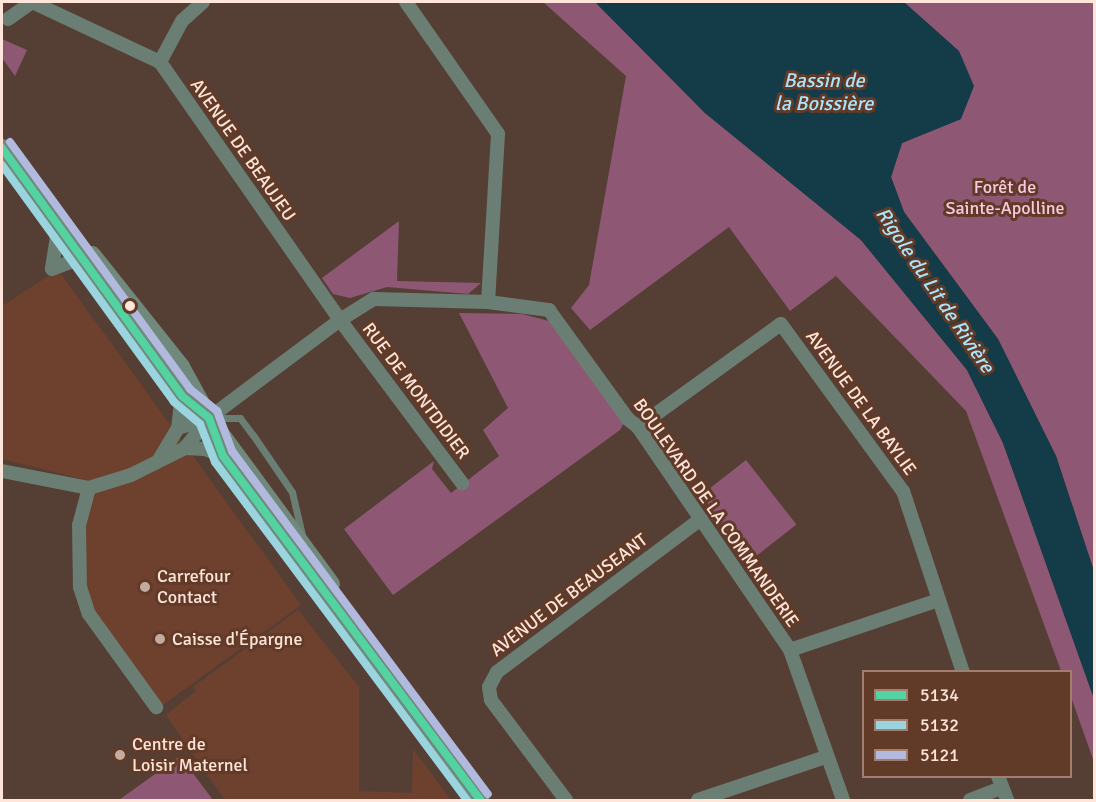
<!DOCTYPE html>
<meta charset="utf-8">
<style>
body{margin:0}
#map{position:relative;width:1096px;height:802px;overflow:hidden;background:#553f35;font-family:Signika,sans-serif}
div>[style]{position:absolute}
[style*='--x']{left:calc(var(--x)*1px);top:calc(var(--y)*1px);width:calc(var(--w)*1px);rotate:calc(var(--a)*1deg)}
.built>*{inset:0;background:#6d412d}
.green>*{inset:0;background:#8e5774;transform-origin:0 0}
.water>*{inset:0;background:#133b48}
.lane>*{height:7px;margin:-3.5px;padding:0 3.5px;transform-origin:3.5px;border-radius:3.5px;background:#6b7e73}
.street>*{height:14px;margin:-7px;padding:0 7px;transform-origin:7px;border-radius:7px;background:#6b7e73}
.secondary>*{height:18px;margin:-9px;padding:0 9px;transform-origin:9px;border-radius:9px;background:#70897c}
.bus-1>*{height:8px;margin:-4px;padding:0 4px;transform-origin:4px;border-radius:4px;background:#53d3a2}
.bus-2>*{height:8px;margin:-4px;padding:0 4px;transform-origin:4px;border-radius:4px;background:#99d4df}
.bus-3>*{height:8px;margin:-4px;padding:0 4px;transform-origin:4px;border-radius:4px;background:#b1b9df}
.dots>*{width:16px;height:16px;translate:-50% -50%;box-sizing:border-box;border:3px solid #623a28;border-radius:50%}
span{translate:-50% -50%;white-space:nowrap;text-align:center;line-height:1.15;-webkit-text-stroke:6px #623a28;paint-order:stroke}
.street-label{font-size:18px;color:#ffe5da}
.park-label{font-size:18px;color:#fac8e3}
.poi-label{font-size:18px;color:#ffe5da}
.left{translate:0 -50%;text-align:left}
.water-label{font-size:20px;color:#aae4fb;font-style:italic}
.frame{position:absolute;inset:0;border:3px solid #ffe5da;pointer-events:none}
.legend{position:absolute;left:862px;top:670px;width:210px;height:108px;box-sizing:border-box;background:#623a28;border:2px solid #a17e6f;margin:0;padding:8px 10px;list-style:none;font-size:18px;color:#ffe5da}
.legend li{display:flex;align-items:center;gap:12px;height:30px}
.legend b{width:30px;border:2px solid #a17e6f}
</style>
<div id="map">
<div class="built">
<div style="clip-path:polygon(58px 270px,301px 605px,156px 710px,78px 590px,76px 525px,82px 479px,2px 459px,2px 306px)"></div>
<div style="clip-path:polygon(298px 610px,359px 687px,359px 791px,412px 793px,413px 749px,451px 800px,225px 800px,166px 715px,196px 691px,193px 687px)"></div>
</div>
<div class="green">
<div style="clip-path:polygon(543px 2px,595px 2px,705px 113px,861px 240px,967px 370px,1003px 443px,1094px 698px,1094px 762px,1071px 697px,1070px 672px,1061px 671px,966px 411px,836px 276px,790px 311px,729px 227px,590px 330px,571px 308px,589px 285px,626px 76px)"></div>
<div style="clip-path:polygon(904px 2px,1094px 2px,1094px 571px,1056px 456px,998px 339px,904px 212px,891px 177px,902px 143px,961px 119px)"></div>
<div style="clip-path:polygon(2px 39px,27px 50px,15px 76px,2px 58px)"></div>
<div style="clip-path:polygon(399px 221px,397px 281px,481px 283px,468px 294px,387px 287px,350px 298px,333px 294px,322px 278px)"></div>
<div style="clip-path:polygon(459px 313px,522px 314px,549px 321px,624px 423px,620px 430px,393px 595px,344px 529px,434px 461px,432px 469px,451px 493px,499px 456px,483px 430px,508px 408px)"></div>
<div style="left:746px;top:460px;width:82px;height:60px;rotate:52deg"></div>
<div style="clip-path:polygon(180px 756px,213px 800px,119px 800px)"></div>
</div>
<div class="water">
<div style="clip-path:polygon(595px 2px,904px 2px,959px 51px,974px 86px,961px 119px,902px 143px,891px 177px,904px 212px,998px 339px,1056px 456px,1094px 571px,1094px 699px,1003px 443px,967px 370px,861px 240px,705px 113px)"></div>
</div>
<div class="lane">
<div style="--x:211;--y:418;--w:29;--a:0"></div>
<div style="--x:240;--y:418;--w:21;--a:53"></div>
<div style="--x:253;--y:435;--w:69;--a:55.6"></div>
<div style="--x:292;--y:492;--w:44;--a:76.9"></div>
</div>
<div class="street">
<div style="--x:203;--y:2;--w:28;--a:138"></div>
<div style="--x:182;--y:21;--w:47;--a:118.2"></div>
<div style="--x:160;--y:62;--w:315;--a:55.1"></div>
<div style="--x:340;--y:320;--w:204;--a:53.2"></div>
<div style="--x:406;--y:2;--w:161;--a:55.1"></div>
<div style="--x:498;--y:134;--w:168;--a:93.4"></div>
<div style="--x:8;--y:19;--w:29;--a:-35"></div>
<div style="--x:32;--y:2;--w:141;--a:25.1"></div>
<div style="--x:58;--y:230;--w:39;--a:99"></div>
<div style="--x:52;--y:269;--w:31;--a:-21"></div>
<div style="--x:638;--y:427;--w:176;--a:-35.8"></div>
<div style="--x:781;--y:324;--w:207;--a:53.9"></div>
<div style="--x:903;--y:491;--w:191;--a:71.7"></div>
<div style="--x:178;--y:428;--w:33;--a:-18"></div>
<div style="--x:209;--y:418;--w:164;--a:-36.8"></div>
<div style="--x:340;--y:320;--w:40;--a:-32"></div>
<div style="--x:374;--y:299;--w:114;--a:1.5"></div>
<div style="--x:488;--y:302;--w:62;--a:7.5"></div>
<div style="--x:549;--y:310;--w:135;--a:54.1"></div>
<div style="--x:628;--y:419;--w:13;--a:39"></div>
<div style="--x:638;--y:427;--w:270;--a:55.7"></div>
<div style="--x:790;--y:650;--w:159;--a:70.5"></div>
<div style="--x:185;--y:448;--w:38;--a:-51"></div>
<div style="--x:160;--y:458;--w:35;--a:-59"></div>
<div style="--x:178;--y:428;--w:32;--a:-83"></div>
<div style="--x:2;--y:471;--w:89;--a:11.1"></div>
<div style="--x:89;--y:488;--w:44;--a:-17.2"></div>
<div style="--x:131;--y:475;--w:60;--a:-26.6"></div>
<div style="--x:185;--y:448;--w:20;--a:3"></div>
<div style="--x:205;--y:449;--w:19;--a:21"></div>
<div style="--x:89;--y:488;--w:38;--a:105"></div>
<div style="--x:79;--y:525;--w:62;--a:89.1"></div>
<div style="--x:80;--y:587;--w:28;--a:72"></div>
<div style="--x:89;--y:614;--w:115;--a:54.2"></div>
<div style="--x:790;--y:650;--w:157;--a:-18.6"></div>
<div style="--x:998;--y:776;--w:26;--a:69"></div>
<div style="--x:566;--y:800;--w:125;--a:-126.9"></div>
<div style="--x:491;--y:700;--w:13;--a:-99"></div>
<div style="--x:489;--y:687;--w:17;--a:-62"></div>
<div style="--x:497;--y:672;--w:255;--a:-36.9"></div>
<div style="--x:698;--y:800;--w:135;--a:-18.6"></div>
<div style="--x:970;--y:800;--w:34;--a:-21"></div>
</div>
<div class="secondary">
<div style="--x:2;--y:148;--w:306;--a:54"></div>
<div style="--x:182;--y:396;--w:35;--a:39"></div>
<div style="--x:209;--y:418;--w:40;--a:69.8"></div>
<div style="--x:223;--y:456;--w:429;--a:53.2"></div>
<div style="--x:92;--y:255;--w:143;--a:51.5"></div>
<div style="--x:181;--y:367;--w:58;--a:61.2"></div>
<div style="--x:209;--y:418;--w:206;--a:53.7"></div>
</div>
<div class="bus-1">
<div style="--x:2;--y:148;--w:306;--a:54"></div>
<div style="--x:182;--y:396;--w:35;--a:39"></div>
<div style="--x:209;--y:418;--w:40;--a:69.8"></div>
<div style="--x:223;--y:456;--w:429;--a:53.2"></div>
</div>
<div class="bus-2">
<div style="--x:2;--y:165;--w:293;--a:54"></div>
<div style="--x:174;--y:402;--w:34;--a:40"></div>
<div style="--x:200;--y:424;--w:41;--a:68.5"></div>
<div style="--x:215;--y:462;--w:422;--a:53.3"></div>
</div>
<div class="bus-3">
<div style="--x:10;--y:142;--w:306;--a:53.9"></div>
<div style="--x:190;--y:389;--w:35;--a:39"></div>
<div style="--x:217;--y:411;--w:43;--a:69.4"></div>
<div style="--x:232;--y:451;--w:428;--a:53.3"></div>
</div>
<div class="dots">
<div style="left:130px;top:306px;background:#ffe5da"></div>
<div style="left:145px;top:587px;background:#c4aba0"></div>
<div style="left:160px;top:639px;background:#c4aba0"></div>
<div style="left:120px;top:755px;background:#c4aba0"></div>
</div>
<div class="street-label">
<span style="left:243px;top:150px;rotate:55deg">AVENUE DE BEAUJEU</span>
<span style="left:416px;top:391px;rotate:53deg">RUE DE MONTDIDIER</span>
<span style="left:861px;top:403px;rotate:54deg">AVENUE DE LA BAYLIE</span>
<span style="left:716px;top:513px;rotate:55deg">BOULEVARD DE LA COMMANDERIE</span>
<span style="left:569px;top:595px;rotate:-37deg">AVENUE DE BEAUSEANT</span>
</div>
<div class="park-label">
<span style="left:1005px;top:198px">Forêt de<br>Sainte-Apolline</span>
</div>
<div class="poi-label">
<span class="left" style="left:157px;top:587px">Carrefour<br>Contact</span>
<span class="left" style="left:172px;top:639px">Caisse d'Épargne</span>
<span class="left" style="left:132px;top:755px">Centre de<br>Loisir Maternel</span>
</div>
<div class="water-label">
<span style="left:824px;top:92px">Bassin de<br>la Boissière</span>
<span style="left:935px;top:290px;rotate:56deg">Rigole du Lit de Rivière</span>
</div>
<div class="frame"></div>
<ul class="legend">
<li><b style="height:8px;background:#53d3a2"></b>5134</li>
<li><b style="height:8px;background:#99d4df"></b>5132</li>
<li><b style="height:8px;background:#b1b9df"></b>5121</li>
</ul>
</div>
